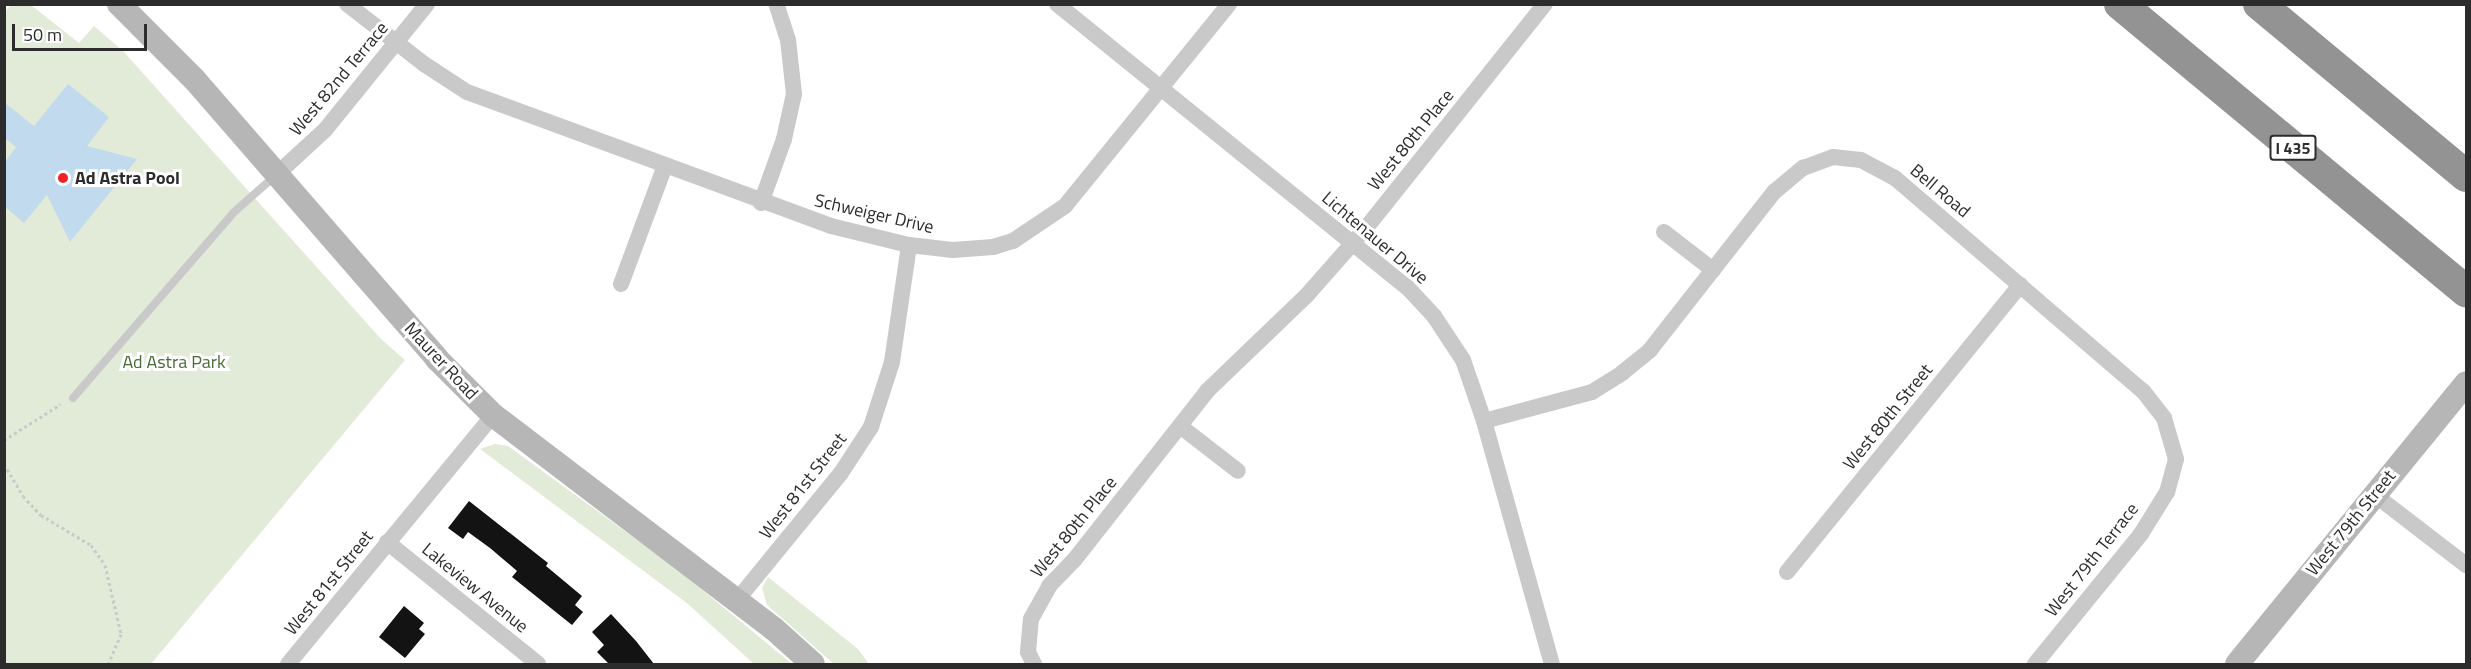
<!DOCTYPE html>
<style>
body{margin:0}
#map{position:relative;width:2471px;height:669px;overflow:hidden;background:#fff;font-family:"Titillium Web",sans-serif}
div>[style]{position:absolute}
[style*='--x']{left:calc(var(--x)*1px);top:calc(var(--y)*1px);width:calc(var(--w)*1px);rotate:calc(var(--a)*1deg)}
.green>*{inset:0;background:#e1ebd8}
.water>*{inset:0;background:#c2daed}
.building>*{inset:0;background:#131313}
.path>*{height:3px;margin-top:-1.5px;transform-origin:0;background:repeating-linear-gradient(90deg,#c9c9c9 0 3px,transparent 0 6px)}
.lane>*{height:8px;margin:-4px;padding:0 4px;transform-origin:4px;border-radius:4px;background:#c9c9c9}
.street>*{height:16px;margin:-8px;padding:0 8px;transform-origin:8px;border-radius:8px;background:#c9c9c9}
.secondary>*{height:24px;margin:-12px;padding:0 12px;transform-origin:12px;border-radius:12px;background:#b6b6b6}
.highway>*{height:32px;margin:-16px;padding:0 16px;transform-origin:16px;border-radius:16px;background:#939393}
.dots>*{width:16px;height:16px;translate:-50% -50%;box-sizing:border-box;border:3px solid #fff;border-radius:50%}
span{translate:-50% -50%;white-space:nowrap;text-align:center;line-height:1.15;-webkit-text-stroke:6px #fff;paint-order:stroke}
.shield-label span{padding:2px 4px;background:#fff;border:2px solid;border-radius:4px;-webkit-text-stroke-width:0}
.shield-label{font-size:16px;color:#2c2c2c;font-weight:700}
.street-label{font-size:18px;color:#2c2c2c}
.poi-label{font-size:18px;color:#2c2c2c;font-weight:700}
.left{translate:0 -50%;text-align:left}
.park-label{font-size:18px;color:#4c6b37}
.frame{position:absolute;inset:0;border:6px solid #2c2c2c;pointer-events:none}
.scale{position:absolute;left:12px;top:24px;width:135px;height:27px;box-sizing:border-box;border:3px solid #2c2c2c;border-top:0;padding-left:8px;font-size:18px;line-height:21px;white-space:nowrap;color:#2c2c2c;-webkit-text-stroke:4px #fff;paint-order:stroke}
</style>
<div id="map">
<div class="green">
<div style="clip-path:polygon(11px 5px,31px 5px,79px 43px,94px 26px,124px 52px,381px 339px,405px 360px,151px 664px,5px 664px,4px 12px)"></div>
<div style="clip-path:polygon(495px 444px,508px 446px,677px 569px,792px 664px,754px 664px,688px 604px,480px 449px)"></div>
<div style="clip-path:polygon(768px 577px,858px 649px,869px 664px,834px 664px,767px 605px,762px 588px)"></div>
</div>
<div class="water">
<div style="clip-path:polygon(68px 84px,109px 117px,87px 146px,137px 159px,70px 242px,47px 195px,24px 223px,4px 206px,5px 162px,16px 147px,5px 138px,5px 103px,34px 126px)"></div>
</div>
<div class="building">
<div style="clip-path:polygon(469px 501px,548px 563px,546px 566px,582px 596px,575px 605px,583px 612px,572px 625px,512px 577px,517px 571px,490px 548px,468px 532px,463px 539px,448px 528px)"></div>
<div style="clip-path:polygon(404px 606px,424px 623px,419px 629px,425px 634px,405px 658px,379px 637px)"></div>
<div style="clip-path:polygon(611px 614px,636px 641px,654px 664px,609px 664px,597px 652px,604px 645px,592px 632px)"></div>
</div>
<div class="path">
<div style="--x:4;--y:440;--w:67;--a:-32.3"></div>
<div style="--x:4;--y:464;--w:37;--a:59"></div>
<div style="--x:23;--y:496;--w:26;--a:47"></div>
<div style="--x:41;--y:515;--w:58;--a:31"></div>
<div style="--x:91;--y:545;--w:24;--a:55"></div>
<div style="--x:105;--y:565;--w:71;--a:76.9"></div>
<div style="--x:121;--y:634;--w:33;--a:113"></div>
</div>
<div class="lane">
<div style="--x:73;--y:398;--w:245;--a:-49.1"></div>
<div style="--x:233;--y:213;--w:57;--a:-41.5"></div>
</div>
<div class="street">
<div style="--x:347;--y:4;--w:98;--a:37.9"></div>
<div style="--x:424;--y:64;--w:51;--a:33.1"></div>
<div style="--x:467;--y:92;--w:388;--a:20.2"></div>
<div style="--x:831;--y:226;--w:80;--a:13.7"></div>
<div style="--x:909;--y:245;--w:44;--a:6.5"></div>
<div style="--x:953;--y:250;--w:40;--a:-4.3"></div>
<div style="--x:993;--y:247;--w:21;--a:-17"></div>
<div style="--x:1013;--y:241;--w:63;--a:-33.9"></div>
<div style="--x:1065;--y:206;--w:260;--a:-50.9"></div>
<div style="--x:1057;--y:4;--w:450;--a:39"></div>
<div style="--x:1407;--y:287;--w:40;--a:47"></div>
<div style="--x:1434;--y:316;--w:53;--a:56.6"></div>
<div style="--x:1463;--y:360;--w:65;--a:71"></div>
<div style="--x:1484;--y:421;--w:252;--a:74.4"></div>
<div style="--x:276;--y:175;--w:67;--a:-42.6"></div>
<div style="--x:325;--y:130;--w:162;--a:-51"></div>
<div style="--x:761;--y:203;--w:68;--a:-70.2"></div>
<div style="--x:784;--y:139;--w:46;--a:-77.5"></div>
<div style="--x:794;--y:94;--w:54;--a:-96.3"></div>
<div style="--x:788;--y:40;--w:38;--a:-108"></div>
<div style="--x:1664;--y:232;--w:62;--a:37.8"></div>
<div style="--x:621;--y:284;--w:126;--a:-69.6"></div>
<div style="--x:1484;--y:421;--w:112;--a:-15"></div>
<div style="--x:1592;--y:392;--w:36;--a:-32"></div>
<div style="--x:1622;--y:373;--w:36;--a:-39"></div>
<div style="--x:1650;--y:350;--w:201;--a:-51.9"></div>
<div style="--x:1774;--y:192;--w:38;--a:-40"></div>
<div style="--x:1803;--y:168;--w:32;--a:-20"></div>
<div style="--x:1833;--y:157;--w:28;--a:6"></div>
<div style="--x:1861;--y:160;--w:38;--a:28"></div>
<div style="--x:1895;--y:178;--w:327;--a:40.7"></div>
<div style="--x:2143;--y:391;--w:34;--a:52"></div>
<div style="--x:2164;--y:418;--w:43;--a:73.7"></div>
<div style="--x:2176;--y:459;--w:34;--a:105"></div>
<div style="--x:2167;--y:492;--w:49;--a:121.8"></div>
<div style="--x:2141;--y:534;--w:168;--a:129.2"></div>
<div style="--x:1180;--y:426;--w:73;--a:37.8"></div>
<div style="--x:2375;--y:495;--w:115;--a:37.6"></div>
<div style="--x:387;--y:542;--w:194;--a:38.9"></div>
<div style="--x:1787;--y:572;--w:370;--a:-50.9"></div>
<div style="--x:737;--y:600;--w:164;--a:-50.7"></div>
<div style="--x:841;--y:473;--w:55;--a:-56.9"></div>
<div style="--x:871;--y:427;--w:68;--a:-72.1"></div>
<div style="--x:892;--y:362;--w:118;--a:-81.7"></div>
<div style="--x:288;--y:664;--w:323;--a:-50.5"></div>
<div style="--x:1034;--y:664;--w:13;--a:-117"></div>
<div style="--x:1028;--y:652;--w:33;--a:-85"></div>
<div style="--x:1031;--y:619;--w:38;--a:-61"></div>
<div style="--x:1049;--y:586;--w:37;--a:-46"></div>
<div style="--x:1075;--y:559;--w:214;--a:-51.8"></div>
<div style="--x:1207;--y:391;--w:139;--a:-43.8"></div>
<div style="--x:1307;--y:295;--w:89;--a:-48.6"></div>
<div style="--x:1366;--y:228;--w:287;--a:-51.4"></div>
</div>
<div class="secondary">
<div style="--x:119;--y:4;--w:106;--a:45"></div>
<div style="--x:194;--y:79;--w:371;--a:49"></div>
<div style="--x:437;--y:359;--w:79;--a:45"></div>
<div style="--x:493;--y:415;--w:353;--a:37.3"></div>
<div style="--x:774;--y:629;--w:52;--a:41.9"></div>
<div style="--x:2237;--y:664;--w:362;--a:-50.8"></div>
</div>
<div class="highway">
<div style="--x:2120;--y:4;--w:450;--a:39.7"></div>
<div style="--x:2259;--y:4;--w:269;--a:39.7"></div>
</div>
<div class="dots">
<div style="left:63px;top:178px;background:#f22024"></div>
</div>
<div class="shield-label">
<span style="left:2293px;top:148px">I 435</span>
</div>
<div class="street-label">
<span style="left:339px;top:79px;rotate:-50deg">West 82nd Terrace</span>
<span style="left:1411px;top:140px;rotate:-51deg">West 80th Place</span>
<span style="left:1940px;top:191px;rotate:40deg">Bell Road</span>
<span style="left:874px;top:214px;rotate:13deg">Schweiger Drive</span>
<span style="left:1375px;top:238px;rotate:40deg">Lichtenauer Drive</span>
<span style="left:441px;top:361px;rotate:47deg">Maurer Road</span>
<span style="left:1888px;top:417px;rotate:-51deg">West 80th Street</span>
<span style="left:803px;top:486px;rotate:-52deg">West 81st Street</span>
<span style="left:2351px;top:523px;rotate:-51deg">West 79th Street</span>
<span style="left:1074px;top:527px;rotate:-51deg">West 80th Place</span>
<span style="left:2092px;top:560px;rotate:-52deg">West 79th Terrace</span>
<span style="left:329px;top:583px;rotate:-51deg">West 81st Street</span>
<span style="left:475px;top:588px;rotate:39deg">Lakeview Avenue</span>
</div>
<div class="poi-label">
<span class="left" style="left:75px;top:178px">Ad Astra Pool</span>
</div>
<div class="park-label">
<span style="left:174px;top:362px">Ad Astra Park</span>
</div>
<div class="frame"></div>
<div class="scale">50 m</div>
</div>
